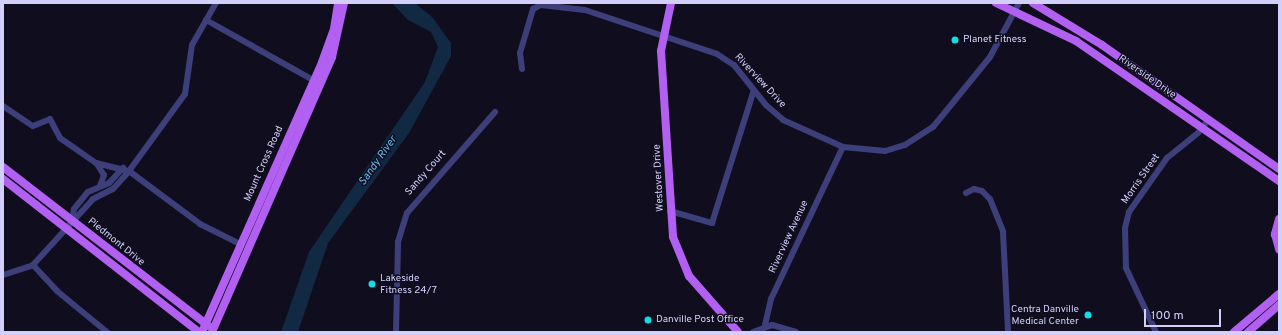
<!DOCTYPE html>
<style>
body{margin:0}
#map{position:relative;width:1282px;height:335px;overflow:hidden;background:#100e1e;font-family:Overpass,sans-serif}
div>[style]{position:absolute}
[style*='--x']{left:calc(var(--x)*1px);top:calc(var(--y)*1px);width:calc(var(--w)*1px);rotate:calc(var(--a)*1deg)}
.water>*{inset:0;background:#122944}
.minor>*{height:6px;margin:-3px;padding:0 3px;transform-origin:3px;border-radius:3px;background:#3d3f7a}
.major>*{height:8px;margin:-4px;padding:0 4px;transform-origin:4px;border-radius:4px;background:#b260f2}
.dots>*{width:11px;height:11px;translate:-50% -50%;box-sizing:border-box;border:2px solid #100e1e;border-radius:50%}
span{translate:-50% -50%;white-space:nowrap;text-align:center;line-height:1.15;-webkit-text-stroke:3px #100e1e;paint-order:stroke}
.poi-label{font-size:10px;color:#d2d0fb}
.left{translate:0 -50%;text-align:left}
.right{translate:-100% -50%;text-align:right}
.street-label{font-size:10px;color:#d2d0fb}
.water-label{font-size:11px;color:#66bbf2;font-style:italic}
.frame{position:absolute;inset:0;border:4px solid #d2d0fb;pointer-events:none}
.scale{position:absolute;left:1144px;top:309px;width:77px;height:18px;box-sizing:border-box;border:2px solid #d2d0fb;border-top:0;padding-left:5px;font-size:12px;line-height:14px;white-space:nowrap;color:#d2d0fb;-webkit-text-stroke:3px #100e1e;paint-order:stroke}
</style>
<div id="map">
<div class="water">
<div style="clip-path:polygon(392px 3px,415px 3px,432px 17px,451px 43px,451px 56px,409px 133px,328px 243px,298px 332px,281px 332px,309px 252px,425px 82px,438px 47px,431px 32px,408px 20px)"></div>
</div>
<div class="minor">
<div style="--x:206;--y:20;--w:123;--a:29.3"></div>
<div style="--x:522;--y:69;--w:16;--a:-97"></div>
<div style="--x:520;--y:53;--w:46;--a:-73.5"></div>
<div style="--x:533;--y:9;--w:9;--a:-27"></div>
<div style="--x:541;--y:5;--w:44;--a:6.5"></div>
<div style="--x:585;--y:10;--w:139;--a:18.4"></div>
<div style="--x:717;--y:54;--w:20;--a:33"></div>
<div style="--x:734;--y:65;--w:51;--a:51.3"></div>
<div style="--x:766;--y:105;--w:23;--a:41"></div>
<div style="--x:783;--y:120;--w:66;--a:24.2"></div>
<div style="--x:843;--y:147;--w:42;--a:5.4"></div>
<div style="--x:885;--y:151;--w:21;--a:-17"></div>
<div style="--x:905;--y:145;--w:33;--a:-33"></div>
<div style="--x:933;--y:127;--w:90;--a:-50.8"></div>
<div style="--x:990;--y:57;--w:61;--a:-61.8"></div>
<div style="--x:3;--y:106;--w:36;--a:34"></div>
<div style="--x:33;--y:126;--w:18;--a:-22"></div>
<div style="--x:50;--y:119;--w:21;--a:62"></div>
<div style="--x:60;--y:138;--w:44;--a:34.8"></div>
<div style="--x:96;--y:163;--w:34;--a:14"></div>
<div style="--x:129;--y:171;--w:89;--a:36.7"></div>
<div style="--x:200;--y:224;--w:45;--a:26.6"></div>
<div style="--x:97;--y:164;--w:13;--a:58"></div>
<div style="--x:104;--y:175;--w:12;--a:110"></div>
<div style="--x:129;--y:171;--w:95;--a:-54"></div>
<div style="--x:185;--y:94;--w:49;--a:-81.9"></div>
<div style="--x:192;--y:45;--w:48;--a:-60.3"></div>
<div style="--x:966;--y:193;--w:9;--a:-27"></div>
<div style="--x:974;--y:189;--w:8;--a:14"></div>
<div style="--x:982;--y:191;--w:11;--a:45"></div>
<div style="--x:990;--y:199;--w:35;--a:68"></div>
<div style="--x:1003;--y:232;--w:100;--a:87.1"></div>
<div style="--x:670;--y:211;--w:44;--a:15.9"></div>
<div style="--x:712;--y:223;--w:139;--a:-72.5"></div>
<div style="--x:72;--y:220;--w:11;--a:-80"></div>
<div style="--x:74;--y:209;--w:22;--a:-51"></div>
<div style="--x:88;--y:192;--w:23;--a:-23"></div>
<div style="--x:109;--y:183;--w:21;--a:-47"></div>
<div style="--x:33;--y:265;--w:35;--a:47"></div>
<div style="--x:57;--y:291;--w:65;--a:39.4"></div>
<div style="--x:3;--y:275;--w:32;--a:-18"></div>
<div style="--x:33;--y:265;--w:89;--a:-47.7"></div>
<div style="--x:93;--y:199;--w:22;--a:-27"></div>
<div style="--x:113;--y:189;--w:24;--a:-48"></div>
<div style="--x:765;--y:325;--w:27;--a:-77"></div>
<div style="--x:771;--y:299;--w:168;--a:-64.7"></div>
<div style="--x:396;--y:332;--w:90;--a:-88.7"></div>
<div style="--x:398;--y:242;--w:30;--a:-73"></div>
<div style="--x:407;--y:213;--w:134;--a:-48.9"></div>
<div style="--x:753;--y:332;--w:20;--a:-20"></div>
<div style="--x:772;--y:325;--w:25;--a:16"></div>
<div style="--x:1156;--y:332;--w:71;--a:-115.1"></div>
<div style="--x:1126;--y:268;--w:40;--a:-91.4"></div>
<div style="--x:1125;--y:228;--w:16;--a:-76"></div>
<div style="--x:1129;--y:212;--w:66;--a:-54.9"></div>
<div style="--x:1167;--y:158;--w:40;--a:-39"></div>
<div style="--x:1198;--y:133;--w:18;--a:-52"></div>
</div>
<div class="major">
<div style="--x:671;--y:3;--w:49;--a:101.8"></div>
<div style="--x:661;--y:51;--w:186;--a:86.3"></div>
<div style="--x:673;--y:237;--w:42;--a:67.7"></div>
<div style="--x:689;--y:276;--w:74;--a:48.8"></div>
<div style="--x:996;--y:3;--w:89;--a:25.4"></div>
<div style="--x:1076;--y:41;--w:247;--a:34.6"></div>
<div style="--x:1033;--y:3;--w:81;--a:31.3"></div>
<div style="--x:1102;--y:45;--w:216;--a:35"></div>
<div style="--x:3;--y:167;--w:260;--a:37.7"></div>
<div style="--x:3;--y:179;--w:249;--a:38"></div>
<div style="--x:1279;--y:219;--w:16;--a:105"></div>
<div style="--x:1275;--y:234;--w:16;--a:75"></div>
<div style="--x:202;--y:332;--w:295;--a:-66"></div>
<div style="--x:322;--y:62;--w:35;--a:-70"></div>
<div style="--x:334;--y:29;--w:26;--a:-81"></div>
<div style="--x:212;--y:332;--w:300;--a:-66.4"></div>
<div style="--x:332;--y:57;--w:55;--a:-77.5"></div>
<div style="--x:1234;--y:332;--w:59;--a:-40.2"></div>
<div style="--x:1248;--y:332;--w:41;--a:-41.1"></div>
</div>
<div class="dots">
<div style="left:955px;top:40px;background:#13dde4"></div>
<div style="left:372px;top:284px;background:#13dde4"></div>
<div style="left:1088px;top:315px;background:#13dde4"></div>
<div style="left:648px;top:320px;background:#13dde4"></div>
</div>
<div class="poi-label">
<span class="left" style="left:963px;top:40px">Planet Fitness</span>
<span class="left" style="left:380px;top:284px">Lakeside<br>Fitness 24/7</span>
<span class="right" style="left:1079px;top:315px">Centra Danville<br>Medical Center</span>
<span class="left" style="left:656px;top:320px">Danville Post Office</span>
</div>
<div class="street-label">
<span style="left:1147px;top:77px;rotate:35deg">Riverside Drive</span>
<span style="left:760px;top:81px;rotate:47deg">Riverview Drive</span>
<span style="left:264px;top:164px;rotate:-66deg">Mount Cross Road</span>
<span style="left:426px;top:173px;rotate:-49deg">Sandy Court</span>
<span style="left:659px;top:178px;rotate:-93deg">Westover Drive</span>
<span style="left:1141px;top:179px;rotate:-55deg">Morris Street</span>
<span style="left:789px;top:237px;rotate:-65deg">Riverview Avenue</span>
<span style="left:116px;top:242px;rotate:39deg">Piedmont Drive</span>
</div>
<div class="water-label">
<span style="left:378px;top:161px;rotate:-55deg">Sandy River</span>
</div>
<div class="frame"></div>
<div class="scale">100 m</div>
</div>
